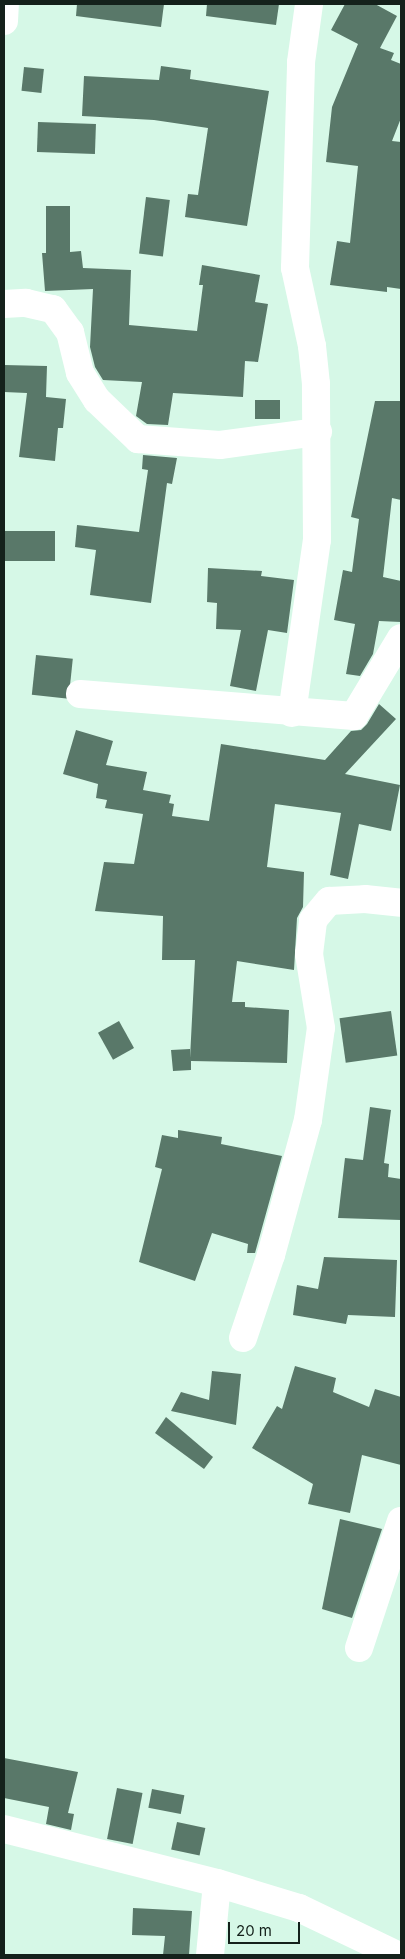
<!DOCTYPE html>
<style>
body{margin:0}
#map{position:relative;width:405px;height:1959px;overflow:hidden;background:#d6f8e7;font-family:Inter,sans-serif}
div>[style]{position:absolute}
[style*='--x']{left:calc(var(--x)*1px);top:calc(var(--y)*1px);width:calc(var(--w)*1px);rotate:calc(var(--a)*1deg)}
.building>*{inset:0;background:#597869;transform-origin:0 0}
.street>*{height:28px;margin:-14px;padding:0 14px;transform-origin:14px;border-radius:14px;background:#fff}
span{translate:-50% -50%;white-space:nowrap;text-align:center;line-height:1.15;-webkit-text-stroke:4.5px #d6f8e7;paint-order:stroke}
.frame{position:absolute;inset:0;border:5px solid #14211b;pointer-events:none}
.scale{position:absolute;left:228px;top:1922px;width:72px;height:22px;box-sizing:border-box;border:2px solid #14211b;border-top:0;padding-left:6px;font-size:15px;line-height:18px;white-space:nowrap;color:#14211b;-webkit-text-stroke:4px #d6f8e7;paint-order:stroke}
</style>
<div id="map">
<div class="building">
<div style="clip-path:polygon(77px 4px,164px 4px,161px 27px,76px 16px)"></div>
<div style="clip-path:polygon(207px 4px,279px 4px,276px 25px,206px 16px)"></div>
<div style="clip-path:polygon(345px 4px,375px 4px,397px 16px,380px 48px,394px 53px,391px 60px,401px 64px,401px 118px,392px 141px,401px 142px,401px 289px,387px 287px,387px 292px,330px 285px,337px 241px,350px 243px,358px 166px,326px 162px,332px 107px,358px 44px,331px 30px)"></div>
<div style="clip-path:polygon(161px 66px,191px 70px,190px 79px,269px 91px,247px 226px,185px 217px,188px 194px,198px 195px,208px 128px,154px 120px,82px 116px,84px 76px,159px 80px)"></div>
<div style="left:24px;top:67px;width:20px;height:24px;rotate:6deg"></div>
<div style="left:38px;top:122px;width:58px;height:30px;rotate:2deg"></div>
<div style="left:146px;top:197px;width:24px;height:57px;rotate:7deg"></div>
<div style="clip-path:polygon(46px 206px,70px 206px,70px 252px,81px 251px,83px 268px,131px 270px,129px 325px,197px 331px,203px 285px,199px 285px,202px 265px,260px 275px,255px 302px,268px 304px,258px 362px,245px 361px,243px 397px,173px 393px,168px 425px,147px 424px,136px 416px,142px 382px,103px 380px,95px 367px,90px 347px,93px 289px,45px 291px,42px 253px,46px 253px)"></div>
<div style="clip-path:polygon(4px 365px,47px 366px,46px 397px,66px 399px,63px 428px,58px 428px,55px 461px,19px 457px,27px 393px,4px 392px)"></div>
<div style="left:255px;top:400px;width:25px;height:19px"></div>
<div style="clip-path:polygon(375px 401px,401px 401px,401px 500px,392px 498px,383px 577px,401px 581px,401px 622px,379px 621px,373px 654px,360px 676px,346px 674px,355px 624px,334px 620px,343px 570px,352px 572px,359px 519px,351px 517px)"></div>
<div style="clip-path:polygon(143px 455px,177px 458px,172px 484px,167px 483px,151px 603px,90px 595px,96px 550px,75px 547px,77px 525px,139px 532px,148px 470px,142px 469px)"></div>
<div style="left:4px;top:531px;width:51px;height:30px"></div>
<div style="clip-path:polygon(208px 568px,262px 571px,261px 576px,294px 580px,287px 633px,268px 630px,256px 691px,230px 686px,241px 630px,216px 629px,217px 603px,207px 602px)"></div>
<div style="left:36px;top:655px;width:37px;height:40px;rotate:6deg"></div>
<div style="clip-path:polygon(379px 704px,396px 719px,345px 774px,400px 785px,391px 831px,359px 824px,348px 879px,330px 875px,341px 813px,275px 804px,267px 867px,304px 872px,303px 907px,297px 918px,294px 970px,237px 961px,232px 1002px,245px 1002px,245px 1007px,289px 1010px,287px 1063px,191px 1061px,191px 1070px,173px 1071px,171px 1050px,190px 1049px,190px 1058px,195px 960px,162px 960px,163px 916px,95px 911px,104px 862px,134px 864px,143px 814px,105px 808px,107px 800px,96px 798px,98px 784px,63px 774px,76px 730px,113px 741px,106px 765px,147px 772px,143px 790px,171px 795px,169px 803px,174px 804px,172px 816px,209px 821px,221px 744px,325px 760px,351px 731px,361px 730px,367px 724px)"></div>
<div style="left:391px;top:1011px;width:45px;height:52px;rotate:82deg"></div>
<div style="left:119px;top:1021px;width:31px;height:24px;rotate:61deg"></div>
<div style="clip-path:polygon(370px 1107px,391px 1110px,384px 1163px,389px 1164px,388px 1177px,401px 1179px,401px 1220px,338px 1218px,345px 1158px,363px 1160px)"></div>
<div style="clip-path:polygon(178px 1130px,222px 1137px,221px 1144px,282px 1156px,255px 1253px,247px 1253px,248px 1244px,212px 1233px,195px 1281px,139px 1262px,162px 1169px,155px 1167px,162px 1135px,178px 1138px)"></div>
<div style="clip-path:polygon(324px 1257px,397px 1260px,395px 1317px,348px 1315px,346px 1324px,293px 1315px,297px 1285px,318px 1289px)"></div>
<div style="clip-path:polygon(295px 1366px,336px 1378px,333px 1392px,369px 1407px,375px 1389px,401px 1397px,401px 1465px,362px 1455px,350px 1513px,308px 1504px,313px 1484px,252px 1448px,277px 1406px,282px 1409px)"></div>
<div style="clip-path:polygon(212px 1371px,241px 1374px,236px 1425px,171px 1411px,181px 1392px,209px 1400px)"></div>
<div style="clip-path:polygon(166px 1417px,213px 1457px,204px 1469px,155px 1433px)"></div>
<div style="clip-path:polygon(340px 1519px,382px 1529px,352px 1618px,322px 1609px)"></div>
<div style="clip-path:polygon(4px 1758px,78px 1772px,68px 1813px,74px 1814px,71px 1830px,46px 1824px,49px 1807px,4px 1798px)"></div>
<div style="left:117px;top:1788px;width:26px;height:52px;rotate:11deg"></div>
<div style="left:152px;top:1789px;width:33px;height:19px;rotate:11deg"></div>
<div style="left:177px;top:1822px;width:29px;height:28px;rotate:12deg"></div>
<div style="clip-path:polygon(133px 1908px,192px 1911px,189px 1955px,163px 1955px,165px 1936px,132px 1935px)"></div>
</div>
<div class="street">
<div style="--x:4;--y:21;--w:17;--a:-87"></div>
<div style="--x:4;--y:304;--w:22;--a:-3"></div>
<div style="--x:26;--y:303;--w:28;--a:13"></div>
<div style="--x:53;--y:309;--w:29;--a:54"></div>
<div style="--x:70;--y:332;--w:42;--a:76.3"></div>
<div style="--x:80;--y:373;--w:32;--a:58"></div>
<div style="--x:97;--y:400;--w:57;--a:43.6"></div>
<div style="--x:138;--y:439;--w:82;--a:4.2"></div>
<div style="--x:220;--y:445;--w:99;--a:-7.6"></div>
<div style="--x:80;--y:694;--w:275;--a:4.6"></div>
<div style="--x:354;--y:716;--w:91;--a:-58.9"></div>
<div style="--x:292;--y:713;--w:175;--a:-81.8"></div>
<div style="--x:317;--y:540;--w:156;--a:-90.4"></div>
<div style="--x:316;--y:384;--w:38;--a:-96"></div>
<div style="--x:312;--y:346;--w:80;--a:-102.3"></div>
<div style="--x:295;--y:268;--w:206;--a:-88.3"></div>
<div style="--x:301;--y:62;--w:59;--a:-82.1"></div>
<div style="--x:243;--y:1338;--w:88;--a:-71.4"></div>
<div style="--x:271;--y:1255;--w:140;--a:-74.7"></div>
<div style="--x:308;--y:1120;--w:93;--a:-82"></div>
<div style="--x:321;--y:1028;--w:75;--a:-99.2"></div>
<div style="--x:309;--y:954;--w:34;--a:-83"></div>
<div style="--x:313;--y:920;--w:25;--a:-50"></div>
<div style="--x:329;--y:901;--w:36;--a:-3"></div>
<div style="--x:365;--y:899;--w:36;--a:6"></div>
<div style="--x:359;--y:1648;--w:134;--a:-71.7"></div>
<div style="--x:4;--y:1829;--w:220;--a:14.2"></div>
<div style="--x:217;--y:1883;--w:86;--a:17"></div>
<div style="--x:299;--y:1908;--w:109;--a:25.6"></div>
<div style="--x:210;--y:1955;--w:72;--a:-84.4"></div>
</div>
<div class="frame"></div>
<div class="scale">20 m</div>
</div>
